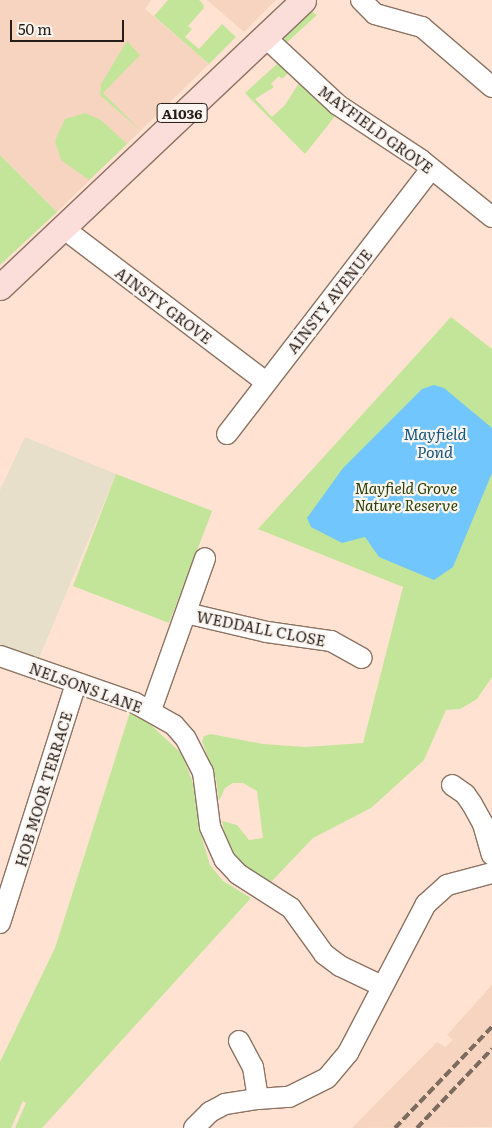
<!DOCTYPE html>
<style>
body{margin:0}
#map{position:relative;width:492px;height:1128px;overflow:hidden;background:#ffe2d1;font-family:Literata,serif}
div>[style]{position:absolute}
[style*='--x']{left:calc(var(--x)*1px);top:calc(var(--y)*1px);width:calc(var(--w)*1px);rotate:calc(var(--a)*1deg)}
.built>*{inset:0;background:#f7d4bf}
.medical>*{inset:0;background:#e7dfc9}
.green>*{inset:0;background:#c3e59a;transform-origin:0 0}
.water>*{inset:0;background:#70c6fd}
.roads{filter:drop-shadow(1px 0 #8c7363) drop-shadow(-1px 0 #8c7363) drop-shadow(0 1px #8c7363) drop-shadow(0 -1px #8c7363)}
.minor>*{height:20px;margin:-10px;padding:0 10px;transform-origin:10px;border-radius:10px;background:#fff}
.major>*{height:25px;margin:-12.5px;padding:0 12.5px;transform-origin:12.5px;border-radius:12.5px;background:#fbded9}
.rail>*{height:4px;margin-top:-2px;transform-origin:0;background:repeating-linear-gradient(90deg,#7d6b60 0 8px,transparent 0 12px)}
span{translate:-50% -50%;white-space:nowrap;text-align:center;line-height:1.15;-webkit-text-stroke:4.5px #fbf5f1;paint-order:stroke}
.shield-label span{padding:1px 4px;background:#fbf5f1;border:1px solid;border-radius:4px;-webkit-text-stroke-width:0}
.shield-label{font-size:14px;color:#271d16;font-weight:700}
.street-label{font-size:15px;color:#271d16}
.park-label{font-size:15px;color:#2a3f02;font-style:italic}
.water-label{font-size:16px;color:#16577b;font-style:italic}
.scale{position:absolute;left:10px;top:20px;width:114px;height:22px;box-sizing:border-box;border:2px solid #271d16;border-top:0;padding-left:6px;font-size:15px;line-height:18px;white-space:nowrap;color:#271d16;-webkit-text-stroke:4px #fbf5f1;paint-order:stroke}
</style>
<div id="map">
<div class="built">
<div style="clip-path:polygon(0 0,151px 0,145px 9px,209px 64px,57px 212px,0 155px)"></div>
<div style="clip-path:polygon(207px 0,276px 0,244px 32px)"></div>
<div style="clip-path:polygon(492px 985px,492px 1127px,352px 1128px,437px 1042px,445px 1047px,453px 1040px,447px 1035px)"></div>
</div>
<div class="medical">
<div style="clip-path:polygon(25px 437px,116px 474px,37px 663px,0 647px,0 490px)"></div>
</div>
<div class="green">
<div style="clip-path:polygon(168px 0,199px 0,203px 4px,204px 8px,188px 26px,192px 29px,185px 37px,199px 49px,222px 24px,236px 37px,209px 64px,154px 16px)"></div>
<div style="clip-path:polygon(311px 11px,317px 15px,283px 46px,285px 37px)"></div>
<div style="clip-path:polygon(127px 41px,140px 55px,103px 93px,141px 131px,100px 95px,101px 84px)"></div>
<div style="clip-path:polygon(277px 64px,288px 73px,282px 79px,279px 76px,271px 84px,274px 87px,255px 99px,272px 117px,285px 105px,299px 83px,336px 115px,305px 154px,245px 93px)"></div>
<div style="clip-path:polygon(85px 113px,101px 120px,127px 144px,89px 180px,61px 160px,55px 141px,65px 119px)"></div>
<div style="clip-path:polygon(0 155px,57px 212px,0 265px)"></div>
<div style="clip-path:polygon(451px 317px,492px 349px,492px 677px,477px 699px,460px 709px,446px 710px,424px 760px,371px 808px,313px 838px,271px 882px,241px 864px,226px 839px,222px 821px,237px 825px,249px 840px,263px 838px,257px 791px,243px 783px,233px 783px,225px 788px,219px 801px,216px 779px,202px 741px,204px 736px,211px 734px,263px 744px,306px 747px,363px 743px,403px 587px,258px 529px)"></div>
<div style="left:116px;top:474px;width:103px;height:120px;rotate:21deg"></div>
<div style="clip-path:polygon(130px 712px,152px 726px,182px 754px,193px 783px,200px 832px,210px 865px,223px 881px,251px 898px,42px 1128px,15px 1128px,26px 1103px,16px 1096px,23px 1101px,11px 1128px,0 1128px,0 1062px,55px 948px)"></div>
</div>
<div class="water">
<div style="clip-path:polygon(434px 385px,444px 388px,492px 428px,492px 473px,453px 567px,434px 580px,379px 557px,365px 537px,342px 543px,311px 527px,307px 518px,343px 468px,422px 389px)"></div>
</div>
<div class="roads">
<div class="minor">
<div style="--x:361;--y:0;--w:20;--a:45"></div>
<div style="--x:375;--y:14;--w:49;--a:15.5"></div>
<div style="--x:422;--y:27;--w:92;--a:40.6"></div>
<div style="--x:264;--y:36;--w:101;--a:43"></div>
<div style="--x:338;--y:105;--w:100;--a:33.5"></div>
<div style="--x:421;--y:160;--w:91;--a:38.8"></div>
<div style="--x:63;--y:228;--w:255;--a:37.2"></div>
<div style="--x:227;--y:434;--w:334;--a:-52.4"></div>
<div style="--x:186;--y:613;--w:83;--a:13.2"></div>
<div style="--x:267;--y:632;--w:65;--a:8"></div>
<div style="--x:331;--y:641;--w:35;--a:29"></div>
<div style="--x:0;--y:656;--w:143;--a:19.2"></div>
<div style="--x:135;--y:703;--w:45;--a:29.4"></div>
<div style="--x:174;--y:725;--w:18;--a:49"></div>
<div style="--x:186;--y:739;--w:37;--a:63"></div>
<div style="--x:203;--y:772;--w:55;--a:82.7"></div>
<div style="--x:210;--y:827;--w:36;--a:66"></div>
<div style="--x:225;--y:860;--w:19;--a:47"></div>
<div style="--x:238;--y:874;--w:63;--a:32.7"></div>
<div style="--x:291;--y:908;--w:57;--a:54.3"></div>
<div style="--x:324;--y:954;--w:20;--a:37"></div>
<div style="--x:340;--y:966;--w:47;--a:25.5"></div>
<div style="--x:151;--y:710;--w:161;--a:-70.4"></div>
<div style="--x:452;--y:785;--w:16;--a:35"></div>
<div style="--x:465;--y:794;--w:12;--a:55"></div>
<div style="--x:472;--y:804;--w:23;--a:61"></div>
<div style="--x:483;--y:824;--w:32;--a:74"></div>
<div style="--x:0;--y:923;--w:251;--a:-72.4"></div>
<div style="--x:239;--y:1041;--w:30;--a:62"></div>
<div style="--x:253;--y:1067;--w:32;--a:81"></div>
<div style="--x:258;--y:1099;--w:31;--a:-4"></div>
<div style="--x:289;--y:1097;--w:42;--a:-26.6"></div>
<div style="--x:327;--y:1078;--w:33;--a:-50"></div>
<div style="--x:348;--y:1053;--w:168;--a:-62.4"></div>
<div style="--x:426;--y:904;--w:28;--a:-42"></div>
<div style="--x:447;--y:885;--w:47;--a:-14.9"></div>
<div style="--x:194;--y:1128;--w:23;--a:-45"></div>
<div style="--x:210;--y:1112;--w:17;--a:-28"></div>
<div style="--x:225;--y:1104;--w:33;--a:-9"></div>
</div>
<div class="major">
<div style="--x:0;--y:287;--w:417;--a:-43.4"></div>
</div>
</div>
<div class="rail">
<div style="--x:395;--y:1128;--w:140;--a:-46.2"></div>
<div style="--x:417;--y:1128;--w:109;--a:-46.5"></div>
</div>
<div class="shield-label">
<span style="left:182px;top:113px">A1036</span>
</div>
<div class="street-label">
<span style="left:376px;top:129px;rotate:36deg">MAYFIELD GROVE</span>
<span style="left:329px;top:301px;rotate:-52deg">AINSTY AVENUE</span>
<span style="left:164px;top:305px;rotate:37deg">AINSTY GROVE</span>
<span style="left:261px;top:628px;rotate:11deg">WEDDALL CLOSE</span>
<span style="left:86px;top:687px;rotate:20deg">NELSONS LANE</span>
<span style="left:43px;top:789px;rotate:-73deg">HOB MOOR TERRACE</span>
</div>
<div class="park-label">
<span style="left:406px;top:496px">Mayfield Grove<br>Nature Reserve</span>
</div>
<div class="water-label">
<span style="left:435px;top:442px">Mayfield<br>Pond</span>
</div>
<div class="scale">50 m</div>
</div>
